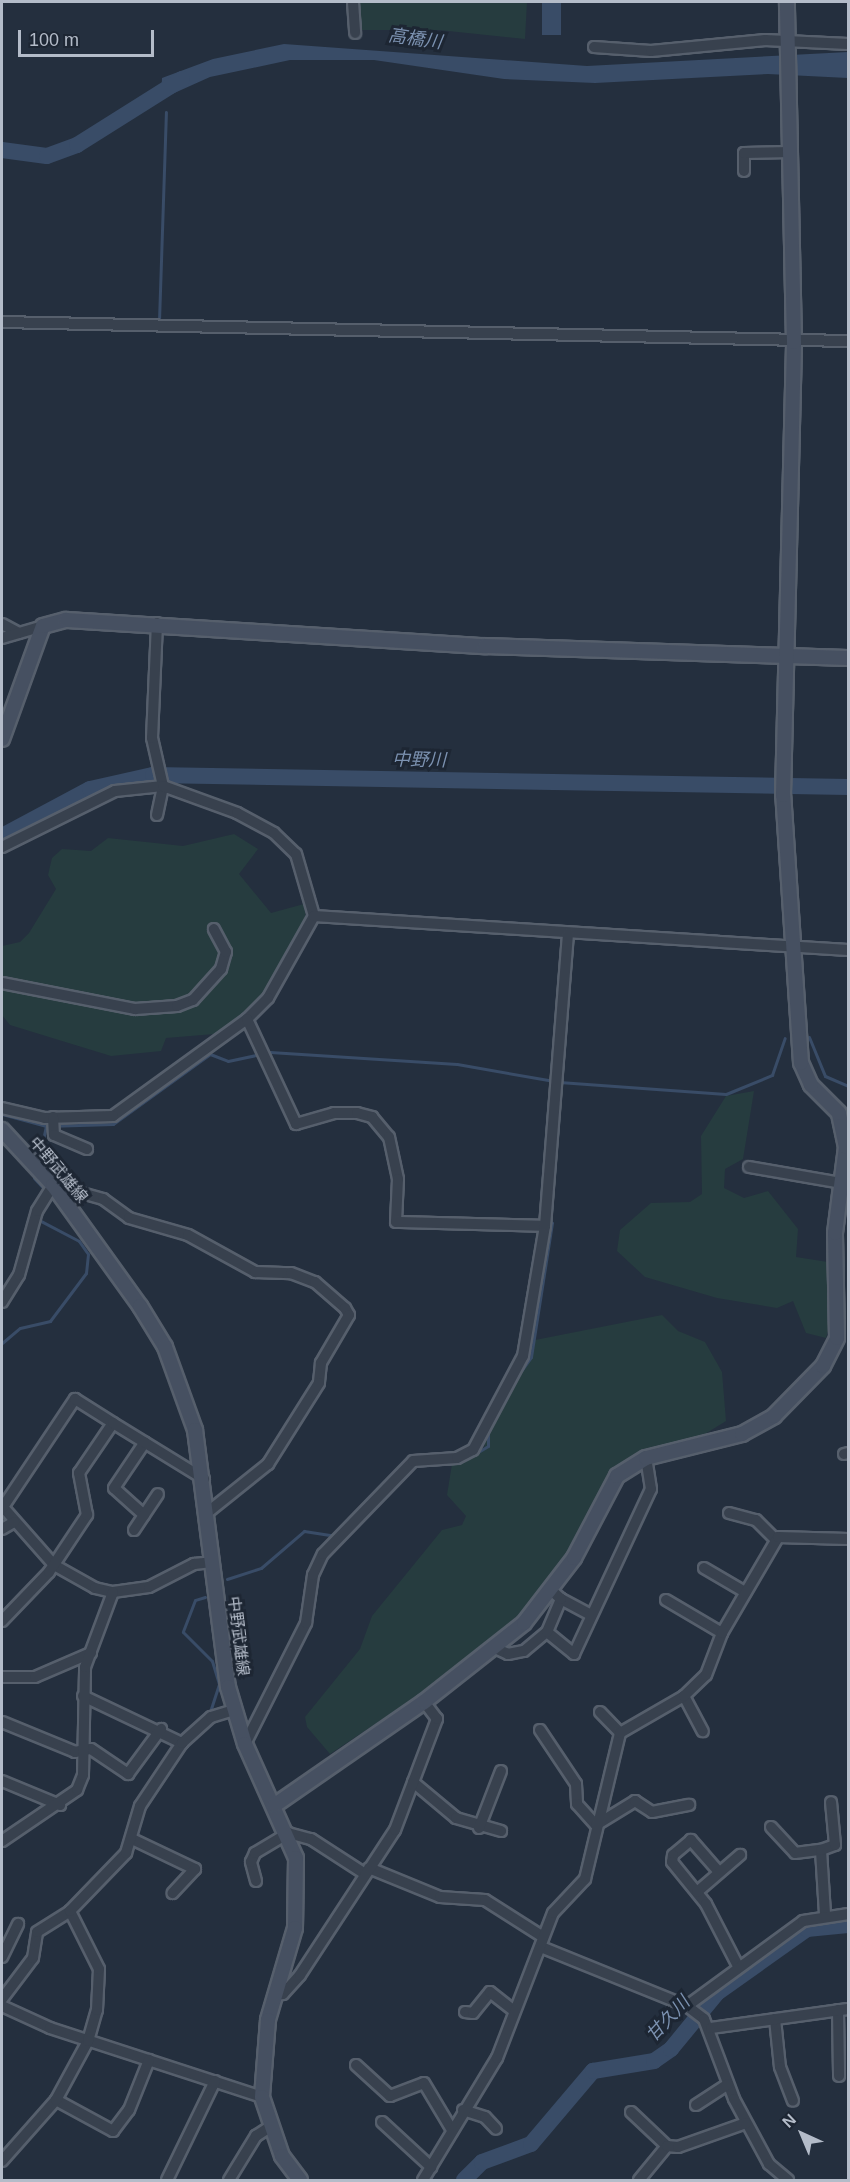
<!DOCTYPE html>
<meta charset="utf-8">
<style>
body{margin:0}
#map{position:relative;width:850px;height:2182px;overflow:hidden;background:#242f3e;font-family:Helvetica,"Noto Sans JP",sans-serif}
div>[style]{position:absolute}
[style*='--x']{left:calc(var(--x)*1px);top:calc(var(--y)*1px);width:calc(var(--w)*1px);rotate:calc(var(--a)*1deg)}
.green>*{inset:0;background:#263c3f}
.water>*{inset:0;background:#394c67;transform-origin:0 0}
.stream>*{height:3px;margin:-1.5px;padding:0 1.5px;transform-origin:1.5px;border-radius:1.5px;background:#394c67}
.river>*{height:16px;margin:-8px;padding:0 8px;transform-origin:8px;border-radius:8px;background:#394c67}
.roads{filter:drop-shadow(2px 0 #565f6c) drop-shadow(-2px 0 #565f6c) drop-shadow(0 2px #565f6c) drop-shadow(0 -2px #565f6c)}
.street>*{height:10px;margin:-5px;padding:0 5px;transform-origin:5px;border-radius:5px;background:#38414e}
.secondary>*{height:14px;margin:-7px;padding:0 7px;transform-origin:7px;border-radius:7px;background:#465061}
span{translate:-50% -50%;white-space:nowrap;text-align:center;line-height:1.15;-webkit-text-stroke:6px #1d2633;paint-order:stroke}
.street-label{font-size:16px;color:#b4bcc9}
.water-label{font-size:18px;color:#7c92b1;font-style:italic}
.frame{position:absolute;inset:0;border:3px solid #b4bcc9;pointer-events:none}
.north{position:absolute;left:772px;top:2104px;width:60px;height:60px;-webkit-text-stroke:4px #1d2633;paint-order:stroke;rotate:316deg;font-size:16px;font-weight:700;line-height:24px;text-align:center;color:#b4bcc9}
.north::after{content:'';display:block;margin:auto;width:21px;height:27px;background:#b4bcc9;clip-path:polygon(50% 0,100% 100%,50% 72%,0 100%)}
.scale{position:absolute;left:18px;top:30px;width:136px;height:27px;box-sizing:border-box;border:3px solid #b4bcc9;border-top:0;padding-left:8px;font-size:18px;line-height:21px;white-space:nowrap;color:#b4bcc9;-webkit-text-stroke:4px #1d2633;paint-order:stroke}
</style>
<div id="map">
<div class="green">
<div style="clip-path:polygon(357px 2px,527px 2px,525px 39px,439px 30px,358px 30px)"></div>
<div style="clip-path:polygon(234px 834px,258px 849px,239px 874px,271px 913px,304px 904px,306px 920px,262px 999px,215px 1034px,166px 1038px,161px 1051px,111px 1056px,10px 1025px,2px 1015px,2px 946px,20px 942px,29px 933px,56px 889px,48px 875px,52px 858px,62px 849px,91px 851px,108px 838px,183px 846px)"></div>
<div style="clip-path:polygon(754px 1091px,743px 1159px,725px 1169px,724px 1188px,744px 1198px,768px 1191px,798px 1229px,796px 1257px,828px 1262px,833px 1315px,826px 1338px,806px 1333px,793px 1301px,777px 1308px,717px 1298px,645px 1277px,617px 1251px,620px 1230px,651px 1203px,690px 1202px,702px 1194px,701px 1136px,726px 1096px)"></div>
<div style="clip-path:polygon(662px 1315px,678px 1331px,705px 1342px,722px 1372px,726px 1421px,705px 1434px,643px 1451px,614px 1467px,554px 1576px,524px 1613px,465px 1664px,330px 1754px,307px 1727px,305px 1717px,360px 1649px,372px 1616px,442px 1530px,462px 1525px,466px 1516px,447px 1495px,452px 1464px,484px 1449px,488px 1420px,535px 1340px)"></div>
</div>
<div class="water">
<div style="left:542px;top:2px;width:19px;height:33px"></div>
<div style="clip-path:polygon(284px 44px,587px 66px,848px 52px,848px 78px,768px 74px,595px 83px,504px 79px,374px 60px,290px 60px,210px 77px,161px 99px,162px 78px,213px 59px)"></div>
</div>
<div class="stream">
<div style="--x:159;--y:321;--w:209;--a:-88.1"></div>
<div style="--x:809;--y:1037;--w:42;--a:67.7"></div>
<div style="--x:825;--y:1076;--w:25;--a:23"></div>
<div style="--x:559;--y:1082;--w:167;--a:4.1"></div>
<div style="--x:726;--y:1094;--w:50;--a:-22.4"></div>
<div style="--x:772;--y:1075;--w:39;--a:-71"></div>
<div style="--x:2;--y:1114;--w:46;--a:15.3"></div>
<div style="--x:46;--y:1126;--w:67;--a:-1.7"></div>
<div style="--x:113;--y:1124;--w:120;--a:-35.8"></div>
<div style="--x:210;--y:1054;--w:19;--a:21"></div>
<div style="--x:228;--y:1061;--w:43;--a:-12.1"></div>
<div style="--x:270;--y:1052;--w:187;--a:3.7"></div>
<div style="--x:457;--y:1064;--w:97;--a:10"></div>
<div style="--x:40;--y:1154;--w:29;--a:-78"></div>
<div style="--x:34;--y:1178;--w:16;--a:47"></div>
<div style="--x:2;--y:1343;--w:23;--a:-40"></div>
<div style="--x:20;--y:1328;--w:31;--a:-13"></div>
<div style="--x:50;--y:1321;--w:60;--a:-53.1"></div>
<div style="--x:86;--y:1273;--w:19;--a:-84"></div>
<div style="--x:88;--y:1254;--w:16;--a:-125"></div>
<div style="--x:79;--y:1241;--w:45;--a:-152.3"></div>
<div style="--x:518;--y:1375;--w:22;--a:-54"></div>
<div style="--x:531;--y:1357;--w:136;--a:-81.1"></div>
<div style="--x:473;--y:1455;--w:17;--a:-31"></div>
<div style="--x:488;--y:1446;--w:13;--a:-90"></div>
<div style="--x:227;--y:1579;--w:36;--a:-18"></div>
<div style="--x:261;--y:1568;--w:57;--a:-40.7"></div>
<div style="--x:304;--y:1531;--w:31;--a:9"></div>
<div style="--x:205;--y:1597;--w:10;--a:163"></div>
<div style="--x:195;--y:1600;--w:34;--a:111"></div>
<div style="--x:183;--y:1632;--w:41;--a:45"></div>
<div style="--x:212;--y:1661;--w:24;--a:73"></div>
<div style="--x:219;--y:1684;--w:32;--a:108"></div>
</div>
<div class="river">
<div style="--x:2;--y:150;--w:45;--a:7.6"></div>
<div style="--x:47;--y:156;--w:32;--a:-20"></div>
<div style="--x:77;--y:145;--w:124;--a:-32.2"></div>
<div style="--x:2;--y:836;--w:100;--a:-28.1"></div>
<div style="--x:90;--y:789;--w:65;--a:-12.5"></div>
<div style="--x:153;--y:775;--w:695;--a:0.99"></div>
<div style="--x:464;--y:2180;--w:25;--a:-45"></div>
<div style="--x:482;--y:2162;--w:52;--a:-20.2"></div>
<div style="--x:531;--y:2144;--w:96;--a:-49.7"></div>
<div style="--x:593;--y:2071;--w:62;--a:-9.3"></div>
<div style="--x:654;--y:2061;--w:21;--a:-35"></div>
<div style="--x:671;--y:2049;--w:72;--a:-50.6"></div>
<div style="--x:717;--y:1993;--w:110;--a:-35.4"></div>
<div style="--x:807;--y:1929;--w:41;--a:-5.6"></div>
</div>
<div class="roads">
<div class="street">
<div style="--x:353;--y:2;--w:31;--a:86"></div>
<div style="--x:594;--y:47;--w:57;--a:4"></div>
<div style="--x:651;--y:51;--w:115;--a:-5.5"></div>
<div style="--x:765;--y:40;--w:83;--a:2.8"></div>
<div style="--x:744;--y:171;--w:18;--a:-90"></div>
<div style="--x:744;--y:153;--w:46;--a:-1.2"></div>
<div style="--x:2;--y:322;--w:846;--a:1.29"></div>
<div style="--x:2;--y:624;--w:19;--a:28"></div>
<div style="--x:2;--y:638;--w:43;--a:-16.3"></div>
<div style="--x:157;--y:815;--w:30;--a:-78"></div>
<div style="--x:163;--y:786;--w:49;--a:-102.9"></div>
<div style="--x:152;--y:738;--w:115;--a:-87.5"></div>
<div style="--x:2;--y:847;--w:126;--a:-26.4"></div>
<div style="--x:115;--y:791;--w:48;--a:-5.9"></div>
<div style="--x:163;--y:786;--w:79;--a:20"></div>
<div style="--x:237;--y:813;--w:42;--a:28.4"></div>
<div style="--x:274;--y:833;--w:30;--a:44"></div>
<div style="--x:296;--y:854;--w:65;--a:73.8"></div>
<div style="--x:314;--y:916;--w:94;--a:119.3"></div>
<div style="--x:268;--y:998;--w:30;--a:135"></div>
<div style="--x:247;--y:1019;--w:165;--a:144.1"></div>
<div style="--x:113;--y:1116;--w:68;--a:178.3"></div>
<div style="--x:45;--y:1118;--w:44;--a:-166.9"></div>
<div style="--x:314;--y:916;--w:535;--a:3.64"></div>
<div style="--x:2;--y:983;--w:136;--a:11.1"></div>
<div style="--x:135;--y:1009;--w:42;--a:-4.1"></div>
<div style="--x:177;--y:1006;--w:17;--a:-21"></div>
<div style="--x:193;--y:1000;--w:42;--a:-47.9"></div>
<div style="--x:221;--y:969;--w:18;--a:-74"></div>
<div style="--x:226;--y:952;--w:26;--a:-118"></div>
<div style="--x:247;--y:1019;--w:116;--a:65"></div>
<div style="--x:296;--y:1124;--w:40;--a:-16"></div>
<div style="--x:334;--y:1113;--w:23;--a:0"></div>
<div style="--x:357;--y:1113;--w:16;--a:15"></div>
<div style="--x:372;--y:1117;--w:26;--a:50"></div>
<div style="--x:389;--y:1137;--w:43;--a:77.9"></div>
<div style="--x:398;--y:1179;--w:43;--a:92.7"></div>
<div style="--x:396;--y:1222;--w:149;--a:1.5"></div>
<div style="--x:53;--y:1117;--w:18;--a:87"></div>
<div style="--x:54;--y:1135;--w:36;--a:23"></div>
<div style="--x:749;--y:1167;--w:94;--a:9.8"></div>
<div style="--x:2;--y:1302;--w:32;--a:-58"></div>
<div style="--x:19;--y:1275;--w:66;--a:-74.3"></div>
<div style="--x:37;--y:1211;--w:31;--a:-58"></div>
<div style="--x:53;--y:1185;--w:52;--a:15.6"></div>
<div style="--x:103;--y:1199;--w:32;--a:36"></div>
<div style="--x:129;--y:1218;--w:61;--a:16.1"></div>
<div style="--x:188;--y:1235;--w:77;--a:28.9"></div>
<div style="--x:255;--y:1272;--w:36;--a:2"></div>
<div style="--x:291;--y:1273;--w:26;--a:21"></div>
<div style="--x:315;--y:1282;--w:40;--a:41"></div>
<div style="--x:345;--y:1308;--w:8;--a:60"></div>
<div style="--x:349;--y:1315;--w:56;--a:120.3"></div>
<div style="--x:321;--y:1363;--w:20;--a:96"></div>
<div style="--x:319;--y:1383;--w:96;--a:122.2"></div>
<div style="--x:268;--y:1464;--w:77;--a:141.3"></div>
<div style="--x:844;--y:1454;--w:4;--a:-14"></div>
<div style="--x:2;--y:1506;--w:79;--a:48.6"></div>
<div style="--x:54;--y:1565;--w:47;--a:29.3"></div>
<div style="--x:95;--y:1588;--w:18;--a:13"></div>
<div style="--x:113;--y:1592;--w:36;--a:-8"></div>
<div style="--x:149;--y:1587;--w:51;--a:-27.1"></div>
<div style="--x:194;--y:1564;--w:18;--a:-6"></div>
<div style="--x:3;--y:1507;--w:130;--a:-56.3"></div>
<div style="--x:75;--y:1399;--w:45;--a:32.3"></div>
<div style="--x:729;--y:1513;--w:28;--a:15"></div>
<div style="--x:756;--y:1520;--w:28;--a:45"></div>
<div style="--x:144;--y:1515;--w:40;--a:-138"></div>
<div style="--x:114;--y:1488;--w:55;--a:-56"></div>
<div style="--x:2;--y:1529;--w:14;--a:-30"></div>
<div style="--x:134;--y:1530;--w:43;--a:-56.3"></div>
<div style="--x:704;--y:1568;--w:48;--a:30.3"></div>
<div style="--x:561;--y:1599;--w:34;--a:28"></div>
<div style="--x:666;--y:1600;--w:65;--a:30.5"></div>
<div style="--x:2;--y:1621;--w:68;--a:-46.2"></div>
<div style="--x:49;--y:1572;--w:69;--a:-56.3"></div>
<div style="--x:87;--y:1515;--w:43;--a:-100.8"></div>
<div style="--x:79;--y:1473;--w:60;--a:-55.8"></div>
<div style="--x:113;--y:1423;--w:107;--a:31.6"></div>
<div style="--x:547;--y:1632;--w:35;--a:39"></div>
<div style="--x:574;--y:1654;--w:182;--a:-65"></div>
<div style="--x:651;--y:1489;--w:31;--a:-99"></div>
<div style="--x:497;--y:1649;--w:12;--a:24"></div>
<div style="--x:508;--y:1654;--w:16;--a:-11"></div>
<div style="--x:524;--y:1651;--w:30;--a:-40"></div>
<div style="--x:547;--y:1632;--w:36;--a:-67"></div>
<div style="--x:561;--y:1599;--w:12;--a:-138"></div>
<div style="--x:2;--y:1677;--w:33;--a:0"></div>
<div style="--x:35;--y:1677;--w:61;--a:-23.2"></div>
<div style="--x:83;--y:1696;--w:110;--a:25.4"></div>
<div style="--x:684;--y:1696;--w:40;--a:62"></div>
<div style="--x:600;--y:1712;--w:29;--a:46"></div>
<div style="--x:2;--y:1722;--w:79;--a:22.3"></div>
<div style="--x:75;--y:1752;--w:16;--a:-11"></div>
<div style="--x:91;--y:1749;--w:45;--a:34"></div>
<div style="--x:128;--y:1774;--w:56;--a:-53.7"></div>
<div style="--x:540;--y:1730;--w:65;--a:56.3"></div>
<div style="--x:576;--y:1784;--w:20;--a:87"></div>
<div style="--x:577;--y:1804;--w:28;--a:48"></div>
<div style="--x:596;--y:1825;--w:46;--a:-31.6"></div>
<div style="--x:635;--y:1801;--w:20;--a:33"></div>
<div style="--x:652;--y:1812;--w:38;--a:-11"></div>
<div style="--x:245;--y:1744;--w:136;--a:-63.2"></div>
<div style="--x:306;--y:1623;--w:49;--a:-81.7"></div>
<div style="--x:313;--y:1575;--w:23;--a:-65"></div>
<div style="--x:323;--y:1554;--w:129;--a:-45.9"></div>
<div style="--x:413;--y:1461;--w:44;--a:-3.9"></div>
<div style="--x:457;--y:1458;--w:18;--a:-27"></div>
<div style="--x:473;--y:1450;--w:106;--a:-62"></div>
<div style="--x:523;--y:1356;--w:132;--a:-80.4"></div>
<div style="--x:545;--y:1226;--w:294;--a:-85.5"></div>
<div style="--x:2;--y:1781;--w:63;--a:22.5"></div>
<div style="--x:413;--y:1782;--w:56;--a:39.9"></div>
<div style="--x:456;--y:1818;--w:47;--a:16.1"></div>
<div style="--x:771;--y:1827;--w:35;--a:47"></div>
<div style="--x:795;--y:1853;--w:26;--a:-7"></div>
<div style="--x:479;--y:1828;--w:61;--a:-68.9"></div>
<div style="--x:132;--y:1839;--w:70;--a:25.5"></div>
<div style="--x:195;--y:1869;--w:33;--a:133"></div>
<div style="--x:2;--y:1841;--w:91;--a:-34.2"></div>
<div style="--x:77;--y:1790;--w:16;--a:-68"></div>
<div style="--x:83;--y:1775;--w:108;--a:-88.9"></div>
<div style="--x:85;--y:1667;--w:80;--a:-69.5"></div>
<div style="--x:369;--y:1868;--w:77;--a:22.2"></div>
<div style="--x:440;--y:1897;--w:45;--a:3.8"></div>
<div style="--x:485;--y:1900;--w:69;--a:32.5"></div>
<div style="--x:719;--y:1872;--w:43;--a:-131.2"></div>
<div style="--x:691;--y:1840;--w:23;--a:140"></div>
<div style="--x:673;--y:1855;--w:7;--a:98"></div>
<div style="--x:672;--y:1862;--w:54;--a:51"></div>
<div style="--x:706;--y:1904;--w:70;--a:62.7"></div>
<div style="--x:256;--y:1881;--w:20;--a:-105"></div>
<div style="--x:251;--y:1862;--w:10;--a:-66"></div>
<div style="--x:255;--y:1853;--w:39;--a:-31"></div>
<div style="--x:288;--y:1833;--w:24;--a:15"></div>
<div style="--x:311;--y:1839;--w:64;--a:32.9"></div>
<div style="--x:697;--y:1892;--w:57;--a:-40.7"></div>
<div style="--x:825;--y:1914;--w:64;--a:-93.6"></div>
<div style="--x:821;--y:1850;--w:15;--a:-20"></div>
<div style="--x:835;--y:1845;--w:43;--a:-95.3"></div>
<div style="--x:541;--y:1947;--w:157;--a:22"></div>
<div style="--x:687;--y:2006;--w:21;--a:37"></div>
<div style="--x:704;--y:2019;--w:85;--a:69.4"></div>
<div style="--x:734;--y:2099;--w:74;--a:61.7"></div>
<div style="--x:769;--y:2164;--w:25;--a:40"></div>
<div style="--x:2;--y:1957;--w:37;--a:-64"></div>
<div style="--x:275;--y:1995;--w:8;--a:-7"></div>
<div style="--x:283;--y:1994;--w:25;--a:-48"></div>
<div style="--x:300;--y:1975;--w:173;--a:-56.8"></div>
<div style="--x:395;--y:1830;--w:119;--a:-69.3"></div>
<div style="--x:437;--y:1719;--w:21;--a:-127"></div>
<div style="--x:2;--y:1999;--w:51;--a:-52.9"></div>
<div style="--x:33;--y:1958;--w:26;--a:-81"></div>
<div style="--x:37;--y:1932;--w:39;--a:-32"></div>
<div style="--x:2;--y:2006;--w:53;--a:24.6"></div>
<div style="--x:50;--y:2028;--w:223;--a:18"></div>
<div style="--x:687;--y:2006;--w:144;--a:-36.2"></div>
<div style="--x:803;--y:1921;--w:46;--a:-8.8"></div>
<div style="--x:838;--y:2010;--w:66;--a:89.1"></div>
<div style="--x:465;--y:2012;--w:8;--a:7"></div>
<div style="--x:473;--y:2013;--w:27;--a:-51"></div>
<div style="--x:490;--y:1992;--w:31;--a:38"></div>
<div style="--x:775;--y:2019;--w:48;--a:84.1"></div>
<div style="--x:780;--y:2067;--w:36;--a:69"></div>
<div style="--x:711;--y:2028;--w:138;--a:-7.9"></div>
<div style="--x:356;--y:2065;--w:46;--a:42.4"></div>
<div style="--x:390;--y:2096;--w:36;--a:-21"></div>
<div style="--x:424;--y:2083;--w:55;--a:59.2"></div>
<div style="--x:56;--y:2100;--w:65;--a:28.5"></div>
<div style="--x:113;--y:2131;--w:26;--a:-53"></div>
<div style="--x:129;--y:2110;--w:54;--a:-68.2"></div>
<div style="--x:696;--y:2105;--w:38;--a:-33"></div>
<div style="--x:463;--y:2110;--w:23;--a:18"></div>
<div style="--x:485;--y:2117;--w:16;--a:47"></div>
<div style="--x:631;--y:2112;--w:50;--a:43.4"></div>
<div style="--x:382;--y:2122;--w:67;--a:42.6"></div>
<div style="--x:2;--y:2161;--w:81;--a:-48.5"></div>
<div style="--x:56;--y:2100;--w:67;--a:-61.5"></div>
<div style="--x:88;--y:2041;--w:32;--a:-74"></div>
<div style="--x:97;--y:2010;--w:41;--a:-87.2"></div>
<div style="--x:99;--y:1969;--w:65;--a:-116.6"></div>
<div style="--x:70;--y:1911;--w:81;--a:-46"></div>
<div style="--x:126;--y:1853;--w:49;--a:-73.4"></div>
<div style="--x:140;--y:1806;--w:76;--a:-56.3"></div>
<div style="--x:182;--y:1743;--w:39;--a:-42"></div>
<div style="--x:211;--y:1717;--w:24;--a:-17"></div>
<div style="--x:167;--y:2180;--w:110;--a:-64.1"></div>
<div style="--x:229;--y:2180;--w:52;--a:-58.5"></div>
<div style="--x:256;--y:2136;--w:17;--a:-33"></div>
<div style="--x:423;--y:2180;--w:143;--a:-58.8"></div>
<div style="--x:497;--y:2058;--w:155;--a:-68.9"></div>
<div style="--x:553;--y:1913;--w:47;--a:-46.7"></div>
<div style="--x:585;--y:1879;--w:150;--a:-76.5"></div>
<div style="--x:620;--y:1733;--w:74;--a:-30"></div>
<div style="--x:684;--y:1696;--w:30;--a:-44"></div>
<div style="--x:706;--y:1675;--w:45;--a:-69.1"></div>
<div style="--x:722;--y:1633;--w:111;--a:-59.7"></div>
<div style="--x:778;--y:1537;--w:70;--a:1.6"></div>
<div style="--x:639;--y:2180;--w:44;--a:-50.5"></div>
<div style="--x:667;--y:2146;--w:11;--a:5"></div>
<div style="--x:678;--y:2147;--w:72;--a:-19.4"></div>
</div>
<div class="secondary">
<div style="--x:2;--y:739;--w:120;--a:-70.1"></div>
<div style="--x:43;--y:626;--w:24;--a:-15"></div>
<div style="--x:66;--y:620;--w:420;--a:3.6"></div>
<div style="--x:485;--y:646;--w:363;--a:1.9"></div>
<div style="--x:2;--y:1130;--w:75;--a:47.2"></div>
<div style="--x:53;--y:1185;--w:149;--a:54.3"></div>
<div style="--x:140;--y:1306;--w:48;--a:58.6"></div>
<div style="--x:165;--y:1347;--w:88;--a:70.1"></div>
<div style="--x:195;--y:1430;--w:259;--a:82.7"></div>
<div style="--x:228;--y:1687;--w:59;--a:73.4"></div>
<div style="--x:245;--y:1744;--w:125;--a:65.9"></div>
<div style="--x:296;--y:1858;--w:70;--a:90.8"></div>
<div style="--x:295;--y:1928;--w:96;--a:106.4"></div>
<div style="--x:268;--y:2020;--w:77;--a:94.5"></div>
<div style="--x:262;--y:2097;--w:62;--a:71.3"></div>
<div style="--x:282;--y:2156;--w:30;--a:53"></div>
<div style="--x:275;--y:1805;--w:181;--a:-34.7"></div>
<div style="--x:424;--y:1702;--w:127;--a:-38.3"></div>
<div style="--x:524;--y:1623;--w:82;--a:-52.4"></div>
<div style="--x:574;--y:1558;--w:93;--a:-62.3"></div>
<div style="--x:617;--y:1476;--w:34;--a:-32"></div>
<div style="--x:646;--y:1458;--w:99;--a:-14"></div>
<div style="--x:742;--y:1434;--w:37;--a:-29"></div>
<div style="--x:774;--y:1416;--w:70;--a:-45.6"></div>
<div style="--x:823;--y:1366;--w:31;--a:-63"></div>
<div style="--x:837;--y:1338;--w:105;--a:-91.1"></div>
<div style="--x:835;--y:1233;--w:87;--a:-82.7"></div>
<div style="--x:846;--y:1147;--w:35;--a:-102"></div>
<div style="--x:839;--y:1113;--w:40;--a:-135"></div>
<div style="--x:811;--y:1085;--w:24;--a:-114"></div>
<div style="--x:801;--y:1063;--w:269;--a:-93.8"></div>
<div style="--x:783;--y:795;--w:453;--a:-88.6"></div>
<div style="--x:794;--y:342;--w:340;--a:-91.2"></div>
</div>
</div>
<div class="street-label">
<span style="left:58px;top:1170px;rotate:50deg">中野武雄線</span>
<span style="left:238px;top:1636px;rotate:83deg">中野武雄線</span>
</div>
<div class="water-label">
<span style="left:415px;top:39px;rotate:8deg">高橋川</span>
<span style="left:419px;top:760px;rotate:1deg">中野川</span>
<span style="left:668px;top:2019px;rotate:-47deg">甘久川</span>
</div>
<div class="frame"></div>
<div class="north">N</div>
<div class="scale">100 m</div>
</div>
